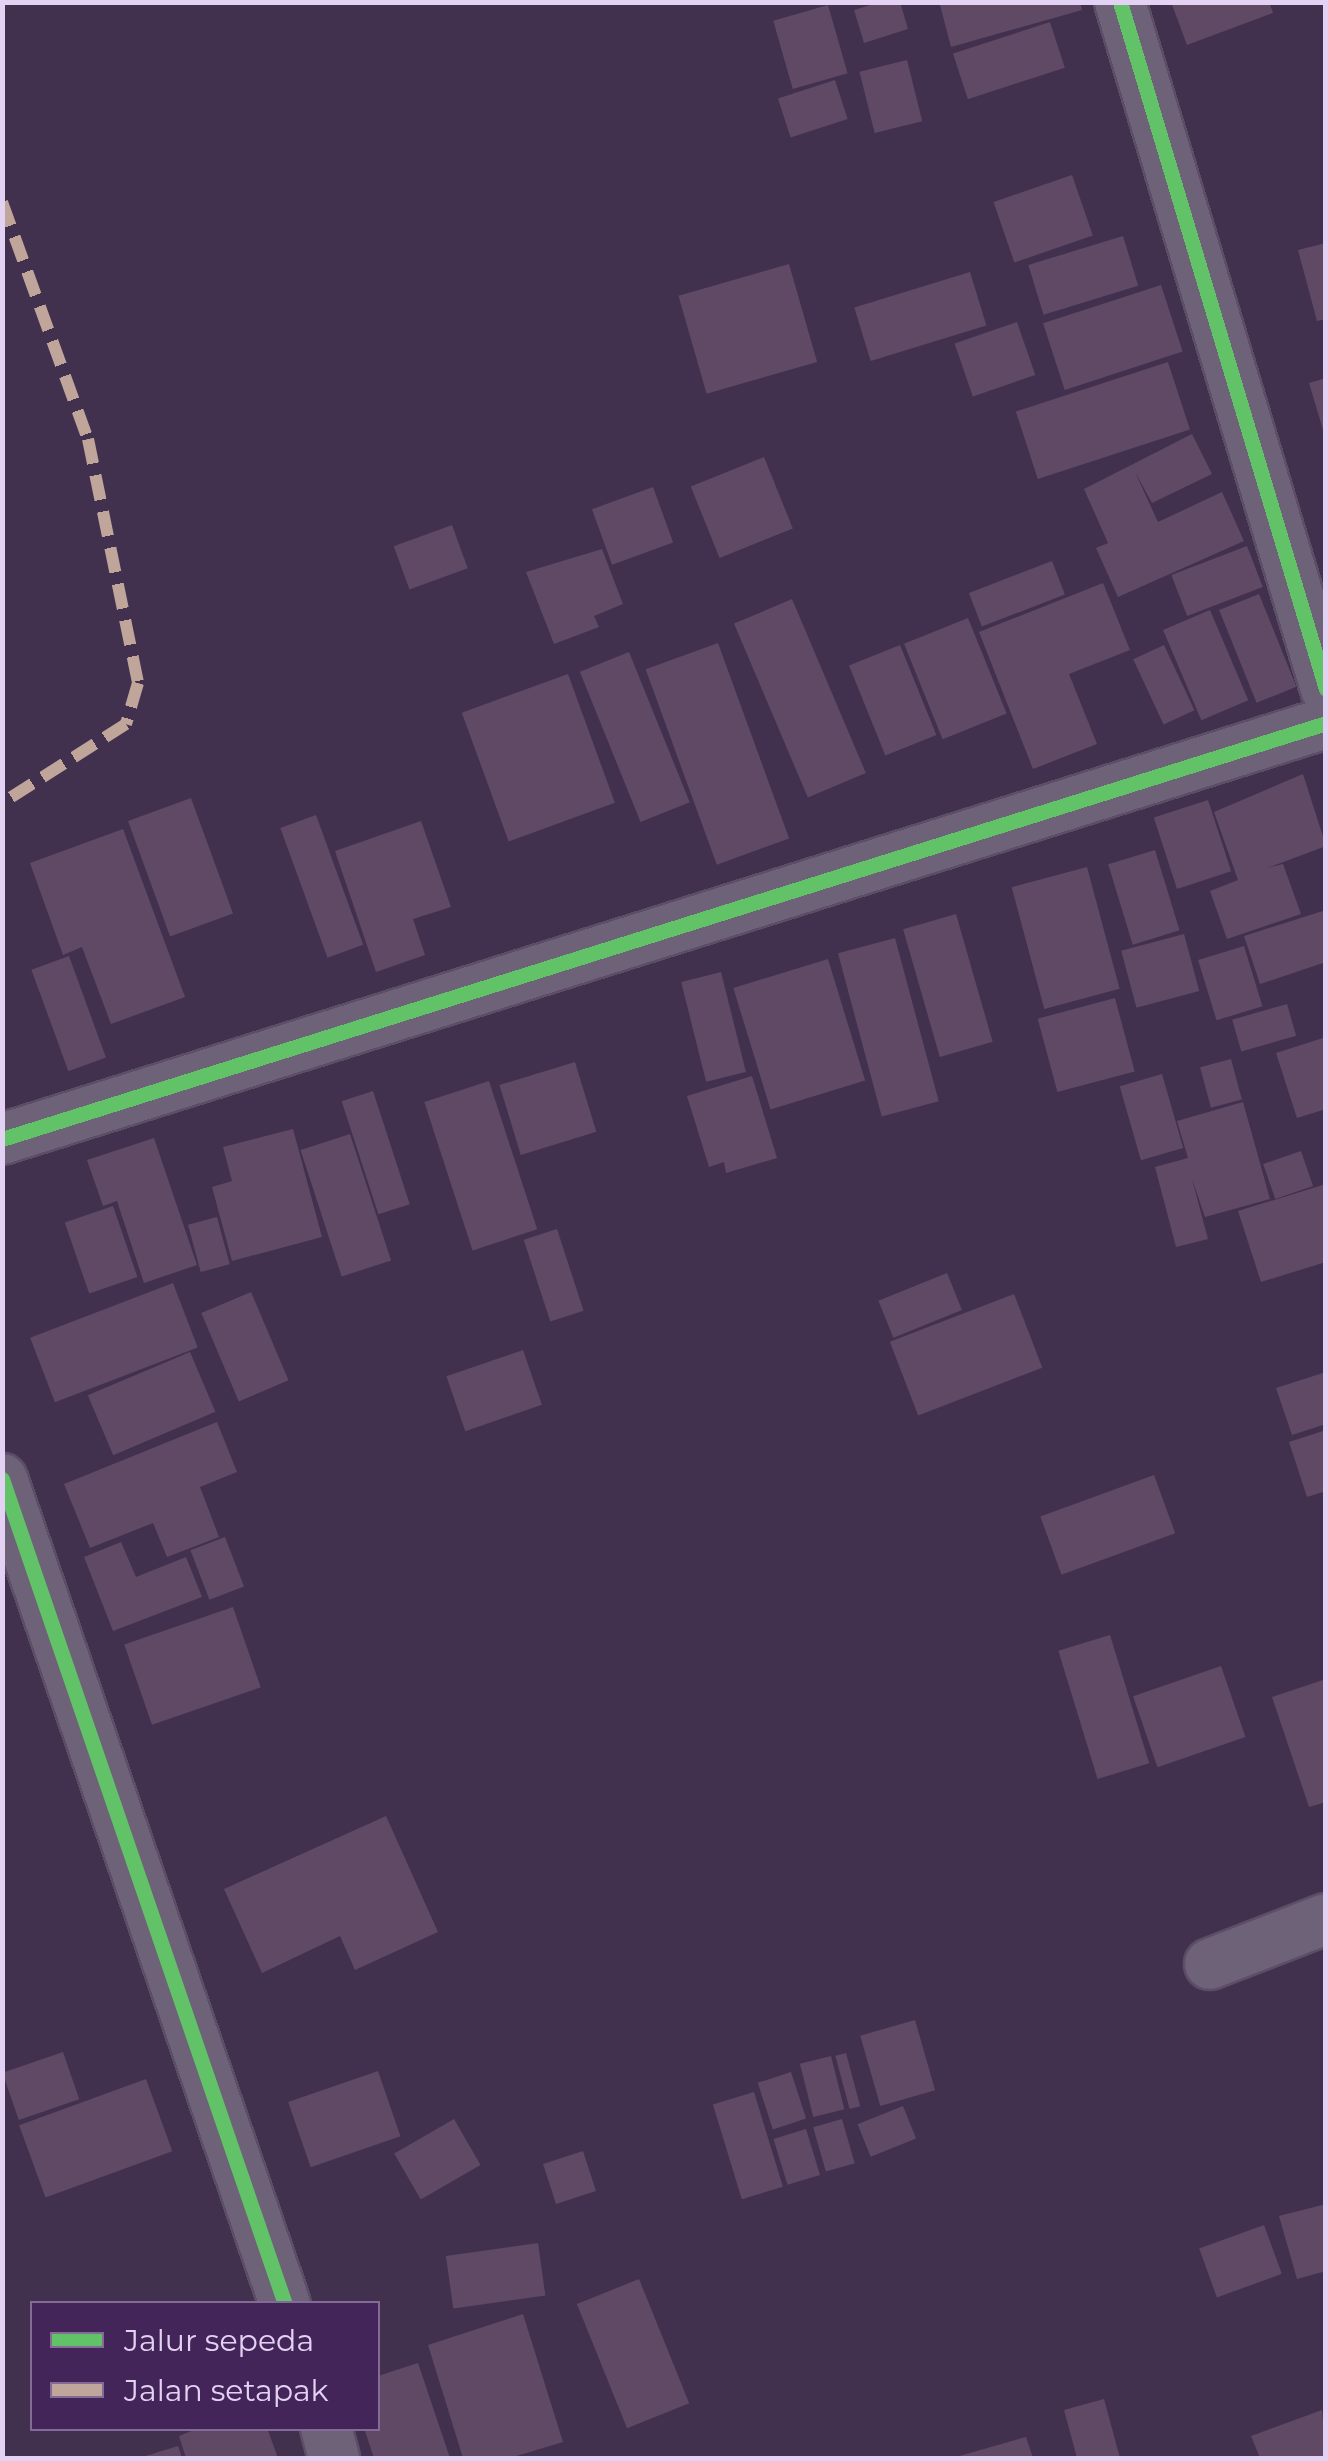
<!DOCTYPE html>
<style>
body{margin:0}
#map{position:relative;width:1328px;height:2461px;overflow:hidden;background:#42314e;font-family:Montserrat,sans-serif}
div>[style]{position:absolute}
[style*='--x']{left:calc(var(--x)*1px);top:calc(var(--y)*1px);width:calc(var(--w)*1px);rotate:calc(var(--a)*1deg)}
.building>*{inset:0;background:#5f4965;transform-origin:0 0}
.roads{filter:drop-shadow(2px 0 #5d4e68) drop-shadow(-2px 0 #5d4e68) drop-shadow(0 2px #5d4e68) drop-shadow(0 -2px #5d4e68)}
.minor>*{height:50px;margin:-25px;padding:0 25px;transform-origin:25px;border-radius:25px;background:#6e6278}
.quiet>*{height:12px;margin-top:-6px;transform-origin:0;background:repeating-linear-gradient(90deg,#c0a59a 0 25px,transparent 0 37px)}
.cycleway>*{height:15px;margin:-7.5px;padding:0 7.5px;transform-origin:7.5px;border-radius:7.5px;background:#61c268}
span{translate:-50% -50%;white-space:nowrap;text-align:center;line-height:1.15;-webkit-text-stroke:8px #44255a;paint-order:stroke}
.frame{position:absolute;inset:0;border:5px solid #e3d2f3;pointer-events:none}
.legend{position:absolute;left:30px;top:2301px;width:350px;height:130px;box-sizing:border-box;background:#44255a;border:2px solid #846a97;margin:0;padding:12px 18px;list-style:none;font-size:30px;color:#e3d2f3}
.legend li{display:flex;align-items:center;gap:20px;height:50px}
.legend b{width:50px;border:2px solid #846a97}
</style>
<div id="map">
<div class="building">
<div style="clip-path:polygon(880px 2px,900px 2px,908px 29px,864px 43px,854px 10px)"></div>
<div style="clip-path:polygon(1080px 2px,1082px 10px,951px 47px,940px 5px)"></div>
<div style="clip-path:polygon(1171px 2px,1269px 2px,1273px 13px,1187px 45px)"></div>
<div style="left:828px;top:5px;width:71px;height:57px;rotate:74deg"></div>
<div style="left:1050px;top:22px;width:48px;height:102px;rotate:72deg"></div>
<div style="left:907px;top:60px;width:63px;height:49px;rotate:76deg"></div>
<div style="left:835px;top:80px;width:41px;height:60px;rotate:72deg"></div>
<div style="left:1072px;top:175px;width:64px;height:83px;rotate:71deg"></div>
<div style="left:1123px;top:236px;width:52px;height:99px;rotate:73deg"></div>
<div style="clip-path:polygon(1326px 243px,1326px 319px,1317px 321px,1298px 250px)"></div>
<div style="left:789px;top:264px;width:102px;height:115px;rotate:74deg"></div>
<div style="left:970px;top:272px;width:56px;height:121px;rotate:73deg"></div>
<div style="left:1161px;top:285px;width:70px;height:124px;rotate:72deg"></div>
<div style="left:1017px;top:322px;width:56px;height:66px;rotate:71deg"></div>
<div style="left:1168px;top:362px;width:71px;height:160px;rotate:72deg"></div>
<div style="clip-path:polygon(1326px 378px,1326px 429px,1323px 430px,1309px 383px)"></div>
<div style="clip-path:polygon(1192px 434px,1212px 474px,1152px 503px,1135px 472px,1158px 522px,1222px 492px,1244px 541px,1118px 597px,1096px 548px,1108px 543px,1084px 489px)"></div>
<div style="left:764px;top:457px;width:77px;height:79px;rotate:68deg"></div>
<div style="left:653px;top:487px;width:59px;height:65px;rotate:70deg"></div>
<div style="left:452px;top:525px;width:46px;height:62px;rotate:70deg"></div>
<div style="left:1247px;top:546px;width:44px;height:81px;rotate:69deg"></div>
<div style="clip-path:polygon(602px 549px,623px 604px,594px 616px,599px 627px,554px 644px,526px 572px)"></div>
<div style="left:1052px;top:561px;width:36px;height:89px;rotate:69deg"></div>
<div style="clip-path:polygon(1103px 583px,1130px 650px,1069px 674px,1097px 744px,1033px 769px,979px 632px)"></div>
<div style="left:1259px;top:594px;width:100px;height:43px;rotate:68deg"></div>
<div style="left:792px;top:599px;width:189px;height:63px;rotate:67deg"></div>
<div style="left:1210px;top:610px;width:98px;height:51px;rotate:67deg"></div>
<div style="left:968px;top:618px;width:103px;height:69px;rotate:68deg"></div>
<div style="left:718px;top:643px;width:208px;height:77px;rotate:70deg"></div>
<div style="left:900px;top:645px;width:97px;height:55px;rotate:68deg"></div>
<div style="left:1164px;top:645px;width:72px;height:34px;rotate:65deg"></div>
<div style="left:629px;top:652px;width:162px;height:53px;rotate:68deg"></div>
<div style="left:568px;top:674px;width:137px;height:113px;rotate:70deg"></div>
<div style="clip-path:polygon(1303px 774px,1326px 846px,1267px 868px,1283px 864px,1301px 914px,1227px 939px,1210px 891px,1238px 880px,1214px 812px)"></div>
<div style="left:191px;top:798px;width:123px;height:67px;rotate:70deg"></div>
<div style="left:1208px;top:800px;width:75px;height:57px;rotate:72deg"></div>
<div style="left:316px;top:815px;width:138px;height:38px;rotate:70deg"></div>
<div style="clip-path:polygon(421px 821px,451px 907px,413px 919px,425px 955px,376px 972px,335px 851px)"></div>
<div style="clip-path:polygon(123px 829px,185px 997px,111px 1024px,82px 947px,63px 955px,30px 863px)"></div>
<div style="left:1155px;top:850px;width:84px;height:49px;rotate:73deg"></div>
<div style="left:1087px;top:867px;width:126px;height:78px;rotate:75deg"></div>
<div style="clip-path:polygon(1326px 910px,1326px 962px,1260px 984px,1244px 936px)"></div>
<div style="left:956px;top:914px;width:133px;height:55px;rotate:74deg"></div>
<div style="left:1184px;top:934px;width:59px;height:65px;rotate:75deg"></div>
<div style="left:895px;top:938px;width:169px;height:59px;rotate:75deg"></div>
<div style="left:1244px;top:946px;width:63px;height:48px;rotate:73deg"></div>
<div style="left:69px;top:956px;width:108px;height:40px;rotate:70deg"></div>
<div style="left:828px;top:959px;width:127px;height:99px;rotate:73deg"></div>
<div style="left:721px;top:972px;width:103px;height:41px;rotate:76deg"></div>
<div style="left:1115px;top:998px;width:76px;height:80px;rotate:75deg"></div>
<div style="left:1287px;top:1004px;width:33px;height:57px;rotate:74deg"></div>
<div style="clip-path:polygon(1326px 1037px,1326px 1109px,1297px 1118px,1276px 1053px)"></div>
<div style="left:1231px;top:1059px;width:42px;height:32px;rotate:75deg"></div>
<div style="left:575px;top:1062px;width:73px;height:79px;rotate:73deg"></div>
<div style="left:1162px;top:1074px;width:77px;height:44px;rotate:74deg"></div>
<div style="clip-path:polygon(752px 1076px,777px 1158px,726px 1173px,724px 1162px,709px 1167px,687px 1096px)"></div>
<div style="left:489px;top:1081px;width:156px;height:68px;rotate:72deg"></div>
<div style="left:373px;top:1091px;width:119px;height:33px;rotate:72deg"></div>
<div style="clip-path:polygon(1243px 1102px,1270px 1199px,1205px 1217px,1192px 1179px,1208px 1239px,1176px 1247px,1155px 1167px,1188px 1158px,1177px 1121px)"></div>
<div style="clip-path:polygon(293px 1129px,322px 1237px,232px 1261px,212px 1187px,232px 1181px,223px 1147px)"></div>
<div style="left:350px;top:1134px;width:133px;height:52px;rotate:72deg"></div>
<div style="clip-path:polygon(154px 1138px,197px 1265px,144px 1283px,117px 1201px,103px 1206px,87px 1160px)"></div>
<div style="left:1301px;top:1151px;width:37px;height:40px;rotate:71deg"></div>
<div style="clip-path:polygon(1326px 1184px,1326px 1262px,1261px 1282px,1238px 1211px)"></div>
<div style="left:113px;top:1206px;width:75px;height:51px;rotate:71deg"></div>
<div style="left:217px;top:1217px;width:49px;height:30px;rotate:75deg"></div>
<div style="left:557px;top:1229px;width:86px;height:35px;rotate:72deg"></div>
<div style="left:947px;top:1273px;width:40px;height:74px;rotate:68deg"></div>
<div style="left:173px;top:1283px;width:69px;height:153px;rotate:69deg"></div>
<div style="left:251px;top:1292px;width:96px;height:54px;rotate:67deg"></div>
<div style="left:1014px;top:1294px;width:79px;height:133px;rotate:69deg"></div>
<div style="left:523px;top:1350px;width:58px;height:81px;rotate:71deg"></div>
<div style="left:190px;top:1352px;width:65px;height:111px;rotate:67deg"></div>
<div style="clip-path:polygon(1326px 1372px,1326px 1424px,1292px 1435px,1276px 1388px)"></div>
<div style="clip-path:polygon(217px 1422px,237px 1472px,200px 1487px,219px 1537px,167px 1557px,153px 1523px,90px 1548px,64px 1484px)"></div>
<div style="clip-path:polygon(1326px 1430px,1326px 1491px,1307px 1497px,1289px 1442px)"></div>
<div style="left:1154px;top:1475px;width:62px;height:121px;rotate:70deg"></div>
<div style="left:225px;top:1537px;width:53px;height:37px;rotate:69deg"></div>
<div style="clip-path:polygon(121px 1542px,136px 1577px,186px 1557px,202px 1597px,113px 1631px,84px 1557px)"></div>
<div style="left:233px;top:1607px;width:85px;height:115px;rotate:71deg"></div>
<div style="left:1110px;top:1635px;width:134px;height:54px;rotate:73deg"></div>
<div style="left:1221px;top:1666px;width:75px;height:93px;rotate:71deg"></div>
<div style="clip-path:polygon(1326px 1679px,1326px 1802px,1309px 1807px,1272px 1697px)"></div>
<div style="clip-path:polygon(386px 1816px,438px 1932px,355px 1970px,340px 1936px,262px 1973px,224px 1889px)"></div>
<div style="left:915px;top:2020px;width:73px;height:57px;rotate:74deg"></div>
<div style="left:63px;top:2052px;width:50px;height:64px;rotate:71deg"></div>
<div style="left:846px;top:2053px;width:55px;height:11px;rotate:75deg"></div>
<div style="left:831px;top:2056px;width:55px;height:32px;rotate:76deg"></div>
<div style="left:378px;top:2071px;width:69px;height:95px;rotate:71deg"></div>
<div style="left:791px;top:2072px;width:49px;height:35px;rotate:72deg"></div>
<div style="left:146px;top:2079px;width:77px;height:135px;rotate:70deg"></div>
<div style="left:754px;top:2092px;width:99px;height:43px;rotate:73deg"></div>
<div style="left:903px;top:2106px;width:35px;height:49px;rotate:68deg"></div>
<div style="left:454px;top:2119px;width:53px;height:69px;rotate:60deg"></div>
<div style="left:842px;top:2119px;width:46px;height:30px;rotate:74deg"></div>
<div style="left:806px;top:2129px;width:48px;height:34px;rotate:73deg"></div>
<div style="left:583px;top:2151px;width:42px;height:42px;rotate:72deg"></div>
<div style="clip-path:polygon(1326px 2204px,1326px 2271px,1297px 2279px,1279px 2216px)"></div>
<div style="left:1264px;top:2225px;width:52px;height:69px;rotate:70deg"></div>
<div style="left:538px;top:2243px;width:53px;height:93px;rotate:82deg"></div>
<div style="left:639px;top:2279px;width:134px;height:67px;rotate:68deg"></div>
<div style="clip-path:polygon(523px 2314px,563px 2442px,510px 2458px,463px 2458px,428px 2345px)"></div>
<div style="clip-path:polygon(418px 2363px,450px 2458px,374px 2458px,364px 2428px,378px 2428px,378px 2376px)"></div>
<div style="clip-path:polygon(1104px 2399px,1120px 2458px,1077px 2458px,1064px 2410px)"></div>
<div style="clip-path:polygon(1322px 2410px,1326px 2458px,1260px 2458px,1251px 2436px)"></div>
<div style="clip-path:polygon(199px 2428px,267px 2428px,278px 2458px,186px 2458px,179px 2436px)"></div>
<div style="clip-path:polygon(1026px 2437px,1033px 2458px,956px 2458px,956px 2457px)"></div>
<div style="clip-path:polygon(178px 2446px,182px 2458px,139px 2458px)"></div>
</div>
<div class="roads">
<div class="minor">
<div style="--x:1120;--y:2;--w:717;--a:73.31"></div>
<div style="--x:2;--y:1139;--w:1388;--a:-17.44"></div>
<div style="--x:2;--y:1479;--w:872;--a:71.07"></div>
<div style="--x:1210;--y:1964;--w:124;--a:-21.2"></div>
<div style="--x:326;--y:2428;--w:31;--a:75"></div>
</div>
</div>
<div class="quiet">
<div style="--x:2;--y:202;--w:252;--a:70.1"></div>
<div style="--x:88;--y:439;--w:249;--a:78.4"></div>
<div style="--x:138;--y:683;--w:43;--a:106.3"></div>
<div style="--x:126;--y:724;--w:147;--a:147.5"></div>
</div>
<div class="cycleway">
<div style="--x:1120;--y:2;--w:717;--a:73.31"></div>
<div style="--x:2;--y:1139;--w:1388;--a:-17.44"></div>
<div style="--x:2;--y:1479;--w:872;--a:71.07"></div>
</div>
<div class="frame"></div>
<ul class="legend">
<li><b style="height:12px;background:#61c268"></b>Jalur sepeda</li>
<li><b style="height:12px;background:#c0a59a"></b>Jalan setapak</li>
</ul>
</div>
